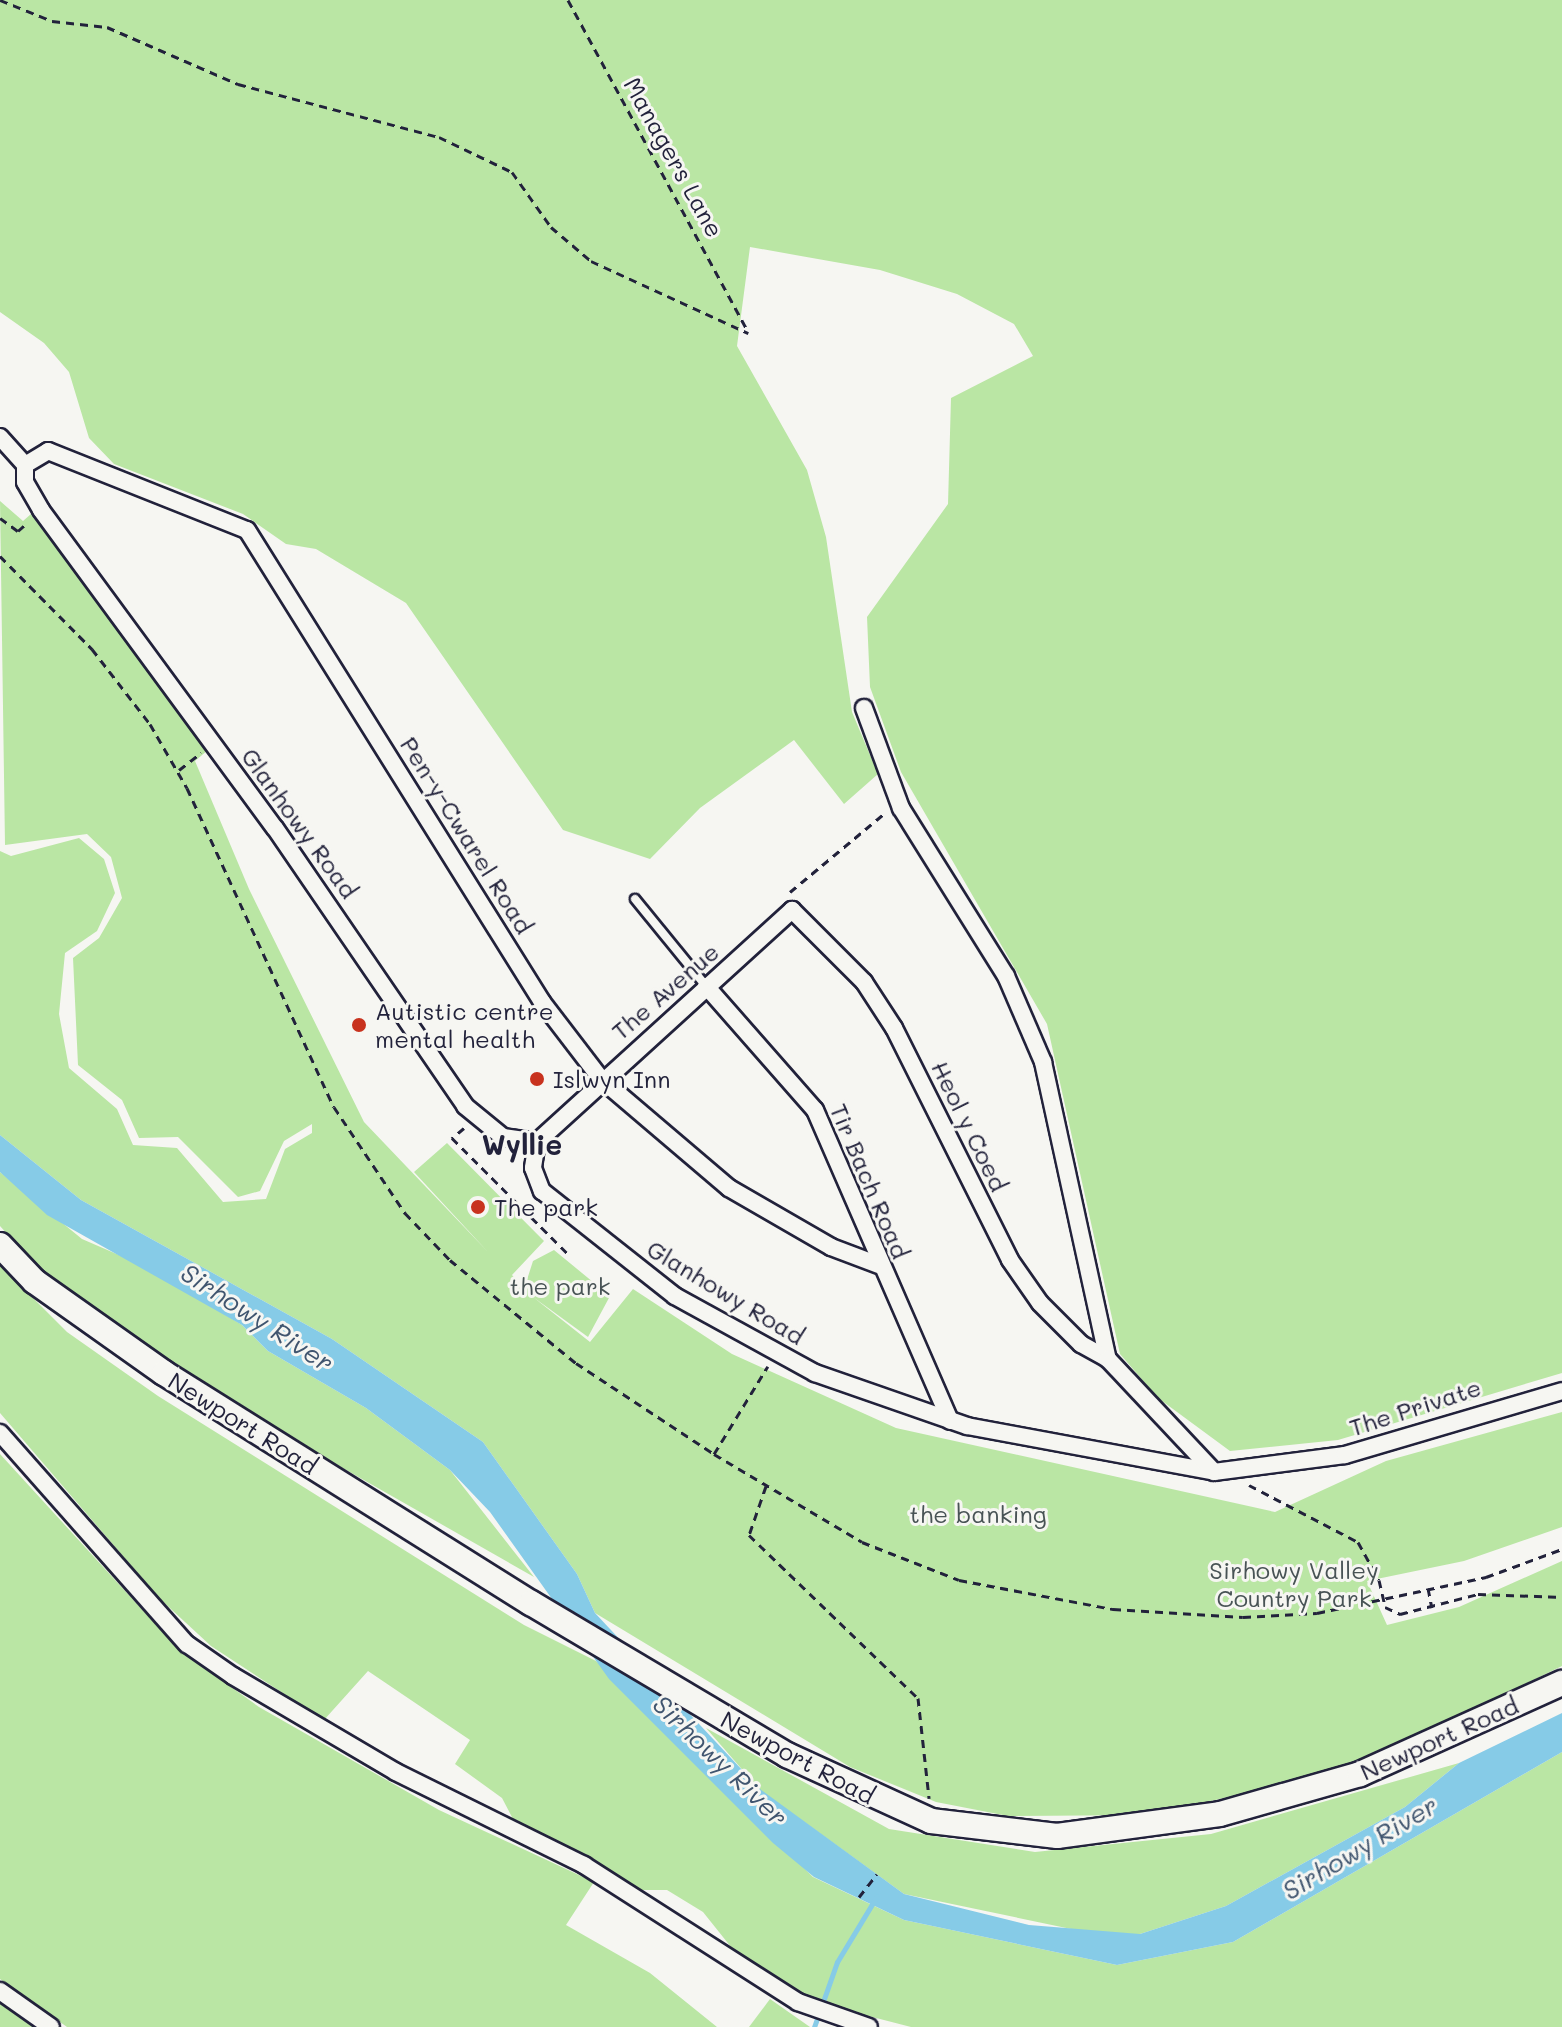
<!DOCTYPE html>
<style>
body{margin:0}
#map{position:relative;width:1562px;height:2027px;overflow:hidden;background:#f6f6f2;font-family:Mali,sans-serif}
div>[style]{position:absolute}
[style*='--x']{left:calc(var(--x)*1px);top:calc(var(--y)*1px);width:calc(var(--w)*1px);rotate:calc(var(--a)*1deg)}
.green>*{inset:0;background:#bae6a4}
.water>*{inset:0;background:#86cbe7}
.stream>*{height:5px;margin:-2.5px;padding:0 2.5px;transform-origin:2.5px;border-radius:2.5px;background:#86cbe7}
.path>*{height:3px;margin-top:-1.5px;transform-origin:0;background:repeating-linear-gradient(90deg,#22223b 0 8px,transparent 0 14px)}
.roads{filter:drop-shadow(2px 0 #22223b) drop-shadow(-2px 0 #22223b) drop-shadow(0 2px #22223b) drop-shadow(0 -2px #22223b)}
.service>*{height:8px;margin:-4px;padding:0 4px;transform-origin:4px;border-radius:4px;background:#f6f6f2}
.minor>*{height:16px;margin:-8px;padding:0 8px;transform-origin:8px;border-radius:8px;background:#f6f6f2}
.secondary>*{height:24px;margin:-12px;padding:0 12px;transform-origin:12px;border-radius:12px;background:#f6f6f2}
.path-bridge>*{height:3px;margin-top:-1.5px;transform-origin:0;background:repeating-linear-gradient(90deg,#22223b 0 8px,transparent 0 14px)}
.dots>*{width:22px;height:22px;translate:-50% -50%;box-sizing:border-box;border:4px solid #f6f6f2;border-radius:50%}
span{translate:-50% -50%;white-space:nowrap;text-align:center;line-height:1.15;-webkit-text-stroke:6px #f6f6f2;paint-order:stroke}
.street-label{font-size:24px;color:#22223b}
.poi-label{font-size:24px;color:#22223b}
.left{translate:0 -50%;text-align:left}
.park-label{font-size:24px;color:#485355}
.water-label{font-size:26px;color:#40556f;font-style:italic}
.quarter-label{font-size:28px;color:#22223b;font-weight:700}
</style>
<div id="map">
<div class="green">
<div style="clip-path:polygon(0 0,1562px 0,1562px 1373px,1338px 1440px,1230px 1451px,1158px 1398px,1120px 1354px,1047px 1024px,901px 772px,870px 687px,867px 617px,948px 504px,951px 398px,1033px 356px,1014px 324px,957px 294px,880px 270px,750px 247px,737px 346px,807px 470px,826px 537px,852px 712px,878px 774px,844px 804px,794px 740px,700px 808px,650px 859px,563px 830px,406px 603px,316px 549px,286px 544px,243px 514px,114px 464px,89px 438px,69px 372px,44px 343px,0 312px)"></div>
<div style="clip-path:polygon(0 501px,23px 521px,31px 514px,208px 750px,195px 761px,249px 889px,364px 1122px,488px 1252px,414px 1172px,447px 1143px,544px 1241px,512px 1275px,524px 1289px,533px 1261px,554px 1250px,610px 1296px,588px 1337px,533px 1297px,590px 1342px,633px 1289px,732px 1354px,896px 1428px,1275px 1512px,1386px 1461px,1562px 1412px,1562px 1527px,1464px 1561px,1367px 1581px,1387px 1625px,1459px 1607px,1562px 1561px,1562px 1666px,1384px 1753px,1312px 1777px,1152px 1815px,1008px 1816px,936px 1802px,850px 1767px,595px 1613px,577px 1574px,483px 1442px,332px 1339px,81px 1200px,0 1135px,0 851px,11px 856px,79px 838px,104px 859px,115px 893px,97px 931px,65px 953px,59px 1014px,69px 1068px,117px 1109px,133px 1145px,177px 1148px,223px 1202px,266px 1199px,285px 1149px,312px 1133px,312px 1124px,284px 1141px,260px 1191px,238px 1197px,178px 1137px,139px 1138px,122px 1100px,78px 1065px,73px 958px,99px 938px,122px 898px,111px 857px,87px 834px,5px 845px)"></div>
<div style="clip-path:polygon(0 1172px,82px 1239px,149px 1268px,242px 1325px,268px 1351px,366px 1408px,450px 1470px,534px 1577px,227px 1402px,37px 1267px,0 1226px)"></div>
<div style="clip-path:polygon(0 1265px,67px 1332px,158px 1396px,524px 1625px,596px 1661px,813px 1877px,904px 1920px,1117px 1965px,1233px 1942px,1562px 1752px,1562px 2027px,911px 2027px,822px 2004px,772px 1978px,731px 1947px,703px 1912px,667px 1890px,637px 1890px,514px 1821px,502px 1798px,455px 1764px,470px 1740px,368px 1671px,324px 1720px,211px 1646px,159px 1598px,0 1413px)"></div>
<div style="clip-path:polygon(0 1454px,179px 1650px,259px 1707px,439px 1810px,594px 1882px,566px 1925px,650px 1973px,717px 2027px,67px 2027px,0 1979px)"></div>
<div style="clip-path:polygon(706px 1728px,889px 1829px,1035px 1852px,1211px 1834px,1459px 1763px,1405px 1807px,1226px 1906px,1140px 1934px,1095px 1934px,904px 1894px,760px 1790px)"></div>
<div style="clip-path:polygon(770px 1999px,810px 2027px,749px 2027px)"></div>
<div style="clip-path:polygon(0 2000px,35px 2027px,0 2027px)"></div>
</div>
<div class="water">
<div style="clip-path:polygon(0 1135px,81px 1200px,332px 1339px,483px 1442px,577px 1574px,595px 1613px,760px 1789px,904px 1894px,1029px 1925px,1140px 1934px,1226px 1906px,1405px 1807px,1459px 1763px,1562px 1713px,1562px 1752px,1233px 1942px,1117px 1965px,904px 1920px,814px 1877px,773px 1843px,609px 1679px,490px 1512px,450px 1470px,366px 1408px,268px 1351px,242px 1325px,47px 1215px,0 1172px)"></div>
</div>
<div class="stream">
<div style="--x:814;--y:2027;--w:69;--a:-70.5"></div>
<div style="--x:837;--y:1962;--w:77;--a:-58.8"></div>
</div>
<div class="path">
<div style="--x:0;--y:0;--w:56;--a:22"></div>
<div style="--x:52;--y:21;--w:55;--a:6.2"></div>
<div style="--x:107;--y:27;--w:143;--a:23.5"></div>
<div style="--x:238;--y:84;--w:208;--a:14.8"></div>
<div style="--x:439;--y:137;--w:81;--a:25.6"></div>
<div style="--x:512;--y:172;--w:67;--a:54.7"></div>
<div style="--x:551;--y:227;--w:52;--a:40.4"></div>
<div style="--x:591;--y:261;--w:173;--a:24.6"></div>
<div style="--x:568;--y:0;--w:375;--a:61.5"></div>
<div style="--x:0;--y:518;--w:22;--a:36"></div>
<div style="--x:18;--y:531;--w:13;--a:-42"></div>
<div style="--x:0;--y:556;--w:131;--a:45.3"></div>
<div style="--x:92;--y:649;--w:95;--a:52.3"></div>
<div style="--x:150;--y:724;--w:74;--a:60"></div>
<div style="--x:187;--y:788;--w:351;--a:65.3"></div>
<div style="--x:334;--y:1107;--w:128;--a:56.2"></div>
<div style="--x:405;--y:1213;--w:65;--a:46.2"></div>
<div style="--x:450;--y:1260;--w:163;--a:39.3"></div>
<div style="--x:576;--y:1363;--w:165;--a:33.4"></div>
<div style="--x:714;--y:1454;--w:172;--a:30.7"></div>
<div style="--x:862;--y:1542;--w:104;--a:21.4"></div>
<div style="--x:959;--y:1580;--w:157;--a:10.7"></div>
<div style="--x:1113;--y:1609;--w:130;--a:3.5"></div>
<div style="--x:1243;--y:1617;--w:74;--a:-3.1"></div>
<div style="--x:1317;--y:1613;--w:173;--a:-12"></div>
<div style="--x:1486;--y:1577;--w:81;--a:-20.2"></div>
<div style="--x:179;--y:770;--w:28;--a:-38"></div>
<div style="--x:790;--y:892;--w:125;--a:-39.8"></div>
<div style="--x:464;--y:1128;--w:16;--a:140"></div>
<div style="--x:452;--y:1138;--w:168;--a:45"></div>
<div style="--x:714;--y:1454;--w:103;--a:-58.5"></div>
<div style="--x:1249;--y:1485;--w:123;--a:27.6"></div>
<div style="--x:1358;--y:1542;--w:43;--a:61.1"></div>
<div style="--x:766;--y:1486;--w:52;--a:109.1"></div>
<div style="--x:749;--y:1535;--w:235;--a:44"></div>
<div style="--x:918;--y:1698;--w:101;--a:83.7"></div>
<div style="--x:1428;--y:1588;--w:20;--a:79"></div>
<div style="--x:1385;--y:1607;--w:17;--a:25"></div>
<div style="--x:1400;--y:1614;--w:81;--a:-14.4"></div>
<div style="--x:1478;--y:1594;--w:84;--a:2"></div>
<div style="--x:859;--y:1897;--w:29;--a:-52"></div>
</div>
<div class="roads">
<div class="service">
<div style="--x:635;--y:899;--w:112;--a:50.8"></div>
</div>
<div class="minor">
<div style="--x:0;--y:437;--w:38;--a:48"></div>
<div style="--x:25;--y:465;--w:17;--a:90"></div>
<div style="--x:25;--y:482;--w:32;--a:60"></div>
<div style="--x:41;--y:510;--w:395;--a:53.7"></div>
<div style="--x:275;--y:828;--w:337;--a:55.6"></div>
<div style="--x:465;--y:1106;--w:49;--a:39.2"></div>
<div style="--x:503;--y:1137;--w:34;--a:8"></div>
<div style="--x:537;--y:1142;--w:26;--a:99"></div>
<div style="--x:533;--y:1168;--w:25;--a:69"></div>
<div style="--x:542;--y:1191;--w:169;--a:38.3"></div>
<div style="--x:675;--y:1296;--w:160;--a:28.8"></div>
<div style="--x:815;--y:1373;--w:161;--a:19.2"></div>
<div style="--x:967;--y:1426;--w:251;--a:10.5"></div>
<div style="--x:1214;--y:1472;--w:132;--a:-7.4"></div>
<div style="--x:1345;--y:1455;--w:226;--a:-16.4"></div>
<div style="--x:25;--y:465;--w:27;--a:-31"></div>
<div style="--x:48;--y:451;--w:214;--a:21.7"></div>
<div style="--x:247;--y:530;--w:557;--a:57.99"></div>
<div style="--x:542;--y:1002;--w:97;--a:52.5"></div>
<div style="--x:601;--y:1079;--w:168;--a:40.4"></div>
<div style="--x:729;--y:1188;--w:118;--a:30"></div>
<div style="--x:831;--y:1247;--w:51;--a:20.6"></div>
<div style="--x:864;--y:708;--w:107;--a:69.7"></div>
<div style="--x:901;--y:808;--w:198;--a:58"></div>
<div style="--x:1006;--y:976;--w:94;--a:66.7"></div>
<div style="--x:1043;--y:1062;--w:304;--a:77.7"></div>
<div style="--x:706;--y:986;--w:165;--a:48.7"></div>
<div style="--x:815;--y:1110;--w:339;--a:66.5"></div>
<div style="--x:537;--y:1142;--w:345;--a:-42.3"></div>
<div style="--x:792;--y:910;--w:102;--a:45"></div>
<div style="--x:864;--y:982;--w:55;--a:56.9"></div>
<div style="--x:894;--y:1028;--w:259;--a:63.4"></div>
<div style="--x:1010;--y:1260;--w:52;--a:55.1"></div>
<div style="--x:1040;--y:1303;--w:58;--a:45"></div>
<div style="--x:1081;--y:1344;--w:31;--a:29"></div>
<div style="--x:1108;--y:1359;--w:155;--a:46.8"></div>
<div style="--x:0;--y:1433;--w:282;--a:48.5"></div>
<div style="--x:187;--y:1644;--w:56;--a:34.8"></div>
<div style="--x:233;--y:1676;--w:189;--a:30.5"></div>
<div style="--x:396;--y:1772;--w:210;--a:26.3"></div>
<div style="--x:584;--y:1865;--w:254;--a:32.6"></div>
<div style="--x:798;--y:2002;--w:75;--a:19.4"></div>
<div style="--x:0;--y:1991;--w:62;--a:35.2"></div>
</div>
<div class="secondary">
<div style="--x:0;--y:1245;--w:50;--a:46.6"></div>
<div style="--x:34;--y:1281;--w:159;--a:35.3"></div>
<div style="--x:164;--y:1373;--w:433;--a:32.1"></div>
<div style="--x:531;--y:1603;--w:298;--a:30.7"></div>
<div style="--x:787;--y:1755;--w:158;--a:24.6"></div>
<div style="--x:931;--y:1821;--w:127;--a:6.8"></div>
<div style="--x:1057;--y:1836;--w:164;--a:-7.7"></div>
<div style="--x:1220;--y:1814;--w:146;--a:-15.9"></div>
<div style="--x:1360;--y:1774;--w:222;--a:-24.3"></div>
</div>
</div>
<div class="path-bridge">
<div style="--x:1379;--y:1580;--w:28;--a:77"></div>
</div>
<div class="dots">
<div style="left:359px;top:1025px;background:#c8321e"></div>
<div style="left:537px;top:1079px;background:#c8321e"></div>
<div style="left:478px;top:1207px;background:#c8321e"></div>
</div>
<div class="street-label">
<span style="left:674px;top:157px;rotate:61deg">Managers Lane</span>
<span style="left:300px;top:823px;rotate:54deg">Glanhowy Road</span>
<span style="left:467px;top:835px;rotate:58deg">Pen-y-Cwarel Road</span>
<span style="left:665px;top:991px;rotate:-41deg">The Avenue</span>
<span style="left:970px;top:1126px;rotate:64deg">Heol y Coed</span>
<span style="left:870px;top:1181px;rotate:67deg">Tir Bach Road</span>
<span style="left:726px;top:1292px;rotate:31deg">Glanhowy Road</span>
<span style="left:1415px;top:1407px;rotate:-18deg">The Private</span>
<span style="left:243px;top:1423px;rotate:32deg">Newport Road</span>
<span style="left:1439px;top:1738px;rotate:-24deg">Newport Road</span>
<span style="left:798px;top:1757px;rotate:28deg">Newport Road</span>
</div>
<div class="poi-label">
<span class="left" style="left:375px;top:1025px">Autistic centre<br>mental health</span>
<span class="left" style="left:553px;top:1079px">Islwyn Inn</span>
<span class="left" style="left:494px;top:1207px">The park</span>
</div>
<div class="park-label">
<span style="left:560px;top:1286px">the park</span>
<span style="left:978px;top:1514px">the banking</span>
<span style="left:1294px;top:1584px">Sirhowy Valley<br>Country Park</span>
</div>
<div class="water-label">
<span style="left:257px;top:1318px;rotate:33deg">Sirhowy River</span>
<span style="left:720px;top:1761px;rotate:44deg">Sirhowy River</span>
<span style="left:1360px;top:1848px;rotate:-31deg">Sirhowy River</span>
</div>
<div class="quarter-label">
<span style="left:522px;top:1144px">Wyllie</span>
</div>
</div>
